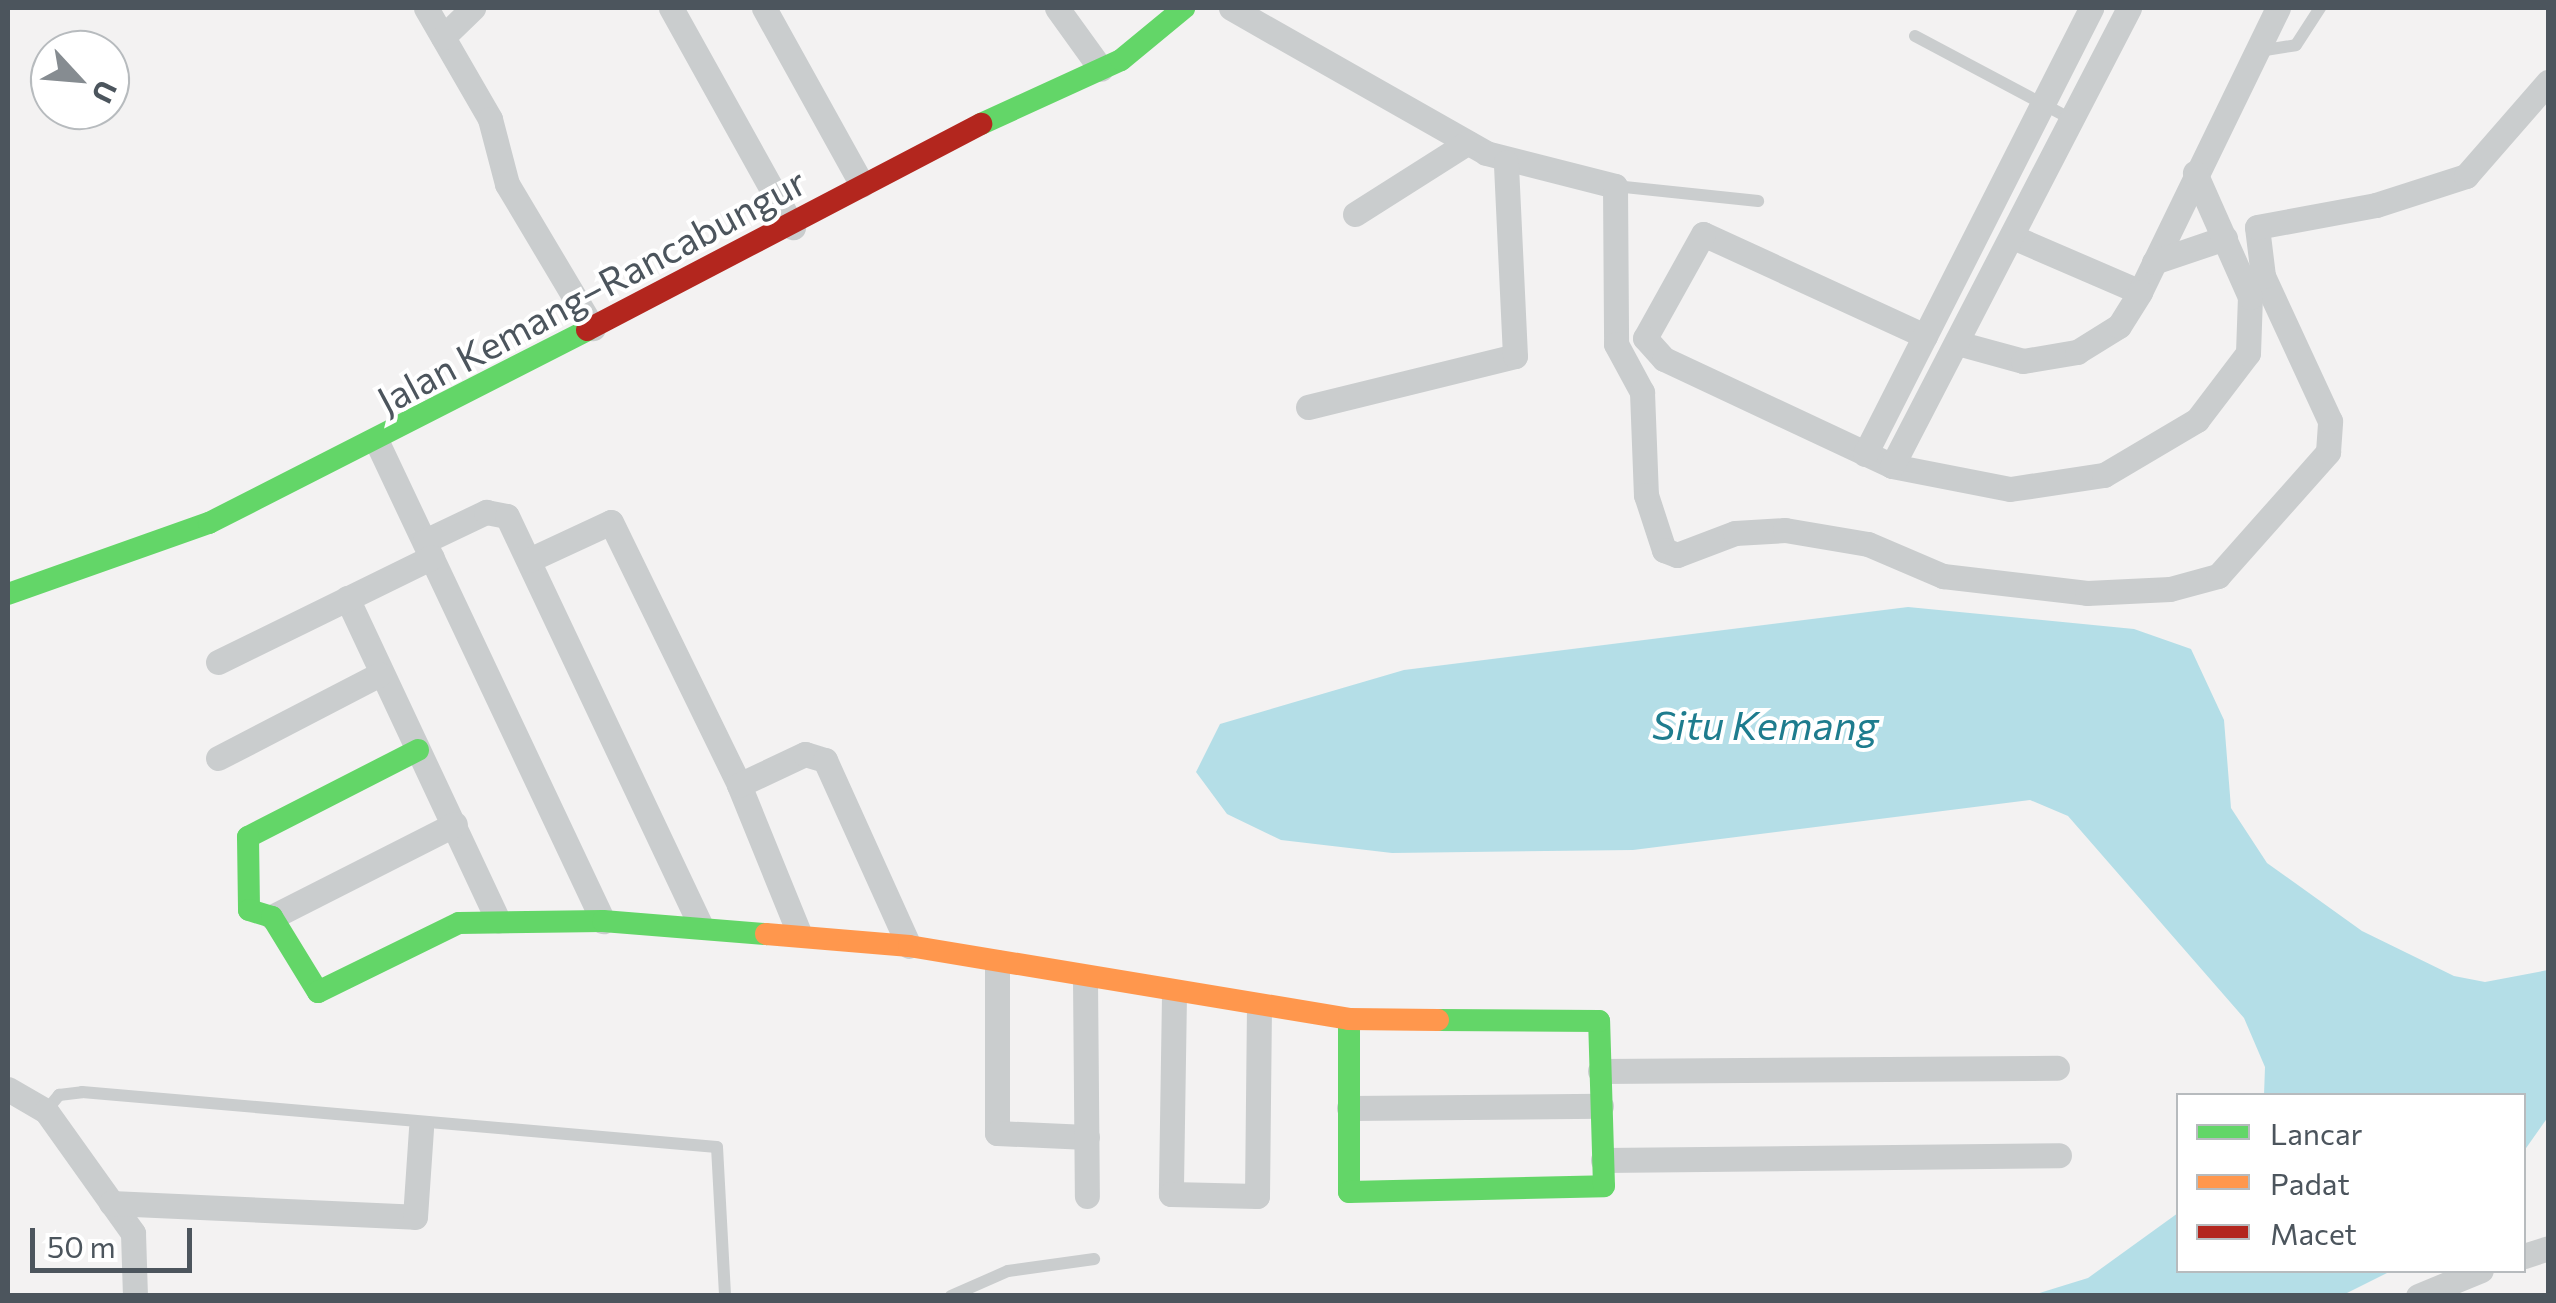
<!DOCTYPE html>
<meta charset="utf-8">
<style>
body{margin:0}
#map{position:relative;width:2556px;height:1303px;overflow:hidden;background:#f3f2f2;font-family:Commissioner,sans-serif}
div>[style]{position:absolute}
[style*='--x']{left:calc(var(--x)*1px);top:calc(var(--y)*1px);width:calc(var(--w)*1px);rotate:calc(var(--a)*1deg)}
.water>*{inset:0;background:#b4dee7}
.lane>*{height:12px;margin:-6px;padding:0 6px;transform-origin:6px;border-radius:6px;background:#cacdce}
.street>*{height:25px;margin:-12.5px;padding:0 12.5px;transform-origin:12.5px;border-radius:12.5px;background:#cacdce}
.fast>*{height:22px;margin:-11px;padding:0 11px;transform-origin:11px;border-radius:11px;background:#63d668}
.slow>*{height:22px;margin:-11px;padding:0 11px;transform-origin:11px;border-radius:11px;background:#ff974d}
.jam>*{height:22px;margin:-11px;padding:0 11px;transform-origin:11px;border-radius:11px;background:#b3261e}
span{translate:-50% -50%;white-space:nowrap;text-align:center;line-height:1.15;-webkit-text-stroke:8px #fff;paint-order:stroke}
.street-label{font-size:38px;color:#4c555d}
.water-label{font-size:40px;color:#1e7c8e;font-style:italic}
.frame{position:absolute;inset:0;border:10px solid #4c555d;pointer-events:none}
.legend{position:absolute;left:2176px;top:1093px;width:350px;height:180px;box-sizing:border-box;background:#fff;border:2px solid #b7bbbe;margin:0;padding:12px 18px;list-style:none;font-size:30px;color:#4c555d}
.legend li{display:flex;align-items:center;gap:20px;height:50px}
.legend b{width:50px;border:2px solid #b7bbbe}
.north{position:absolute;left:30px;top:30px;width:100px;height:100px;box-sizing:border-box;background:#fff;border:2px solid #b7bbbe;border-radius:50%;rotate:116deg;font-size:28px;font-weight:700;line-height:40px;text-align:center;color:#4c555d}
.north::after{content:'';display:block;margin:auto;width:35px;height:45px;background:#868c91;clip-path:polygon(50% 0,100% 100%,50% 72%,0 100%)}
.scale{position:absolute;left:30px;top:1228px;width:162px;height:45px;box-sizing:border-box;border:5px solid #4c555d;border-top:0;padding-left:12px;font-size:30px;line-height:35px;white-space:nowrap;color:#4c555d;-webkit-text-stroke:8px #fff;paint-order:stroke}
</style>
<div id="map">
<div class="water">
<div style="clip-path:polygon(1908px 607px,2134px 629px,2191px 649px,2224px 720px,2231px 808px,2267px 863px,2362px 931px,2454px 976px,2485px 982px,2548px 970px,2548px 1117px,2524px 1151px,2524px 1096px,2264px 1095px,2265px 1067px,2244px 1018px,2068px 816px,2030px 800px,1633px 850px,1392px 853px,1281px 840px,1227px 814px,1196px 772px,1220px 724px,1404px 670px)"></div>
<div style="clip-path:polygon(2178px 1213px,2178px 1270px,2391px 1271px,2343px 1295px,2033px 1295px,2088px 1278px)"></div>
</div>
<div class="lane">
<div style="--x:1915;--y:36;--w:179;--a:28"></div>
<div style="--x:2259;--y:51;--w:37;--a:-9"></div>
<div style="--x:2296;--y:45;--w:44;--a:-57"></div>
<div style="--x:1615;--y:186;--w:144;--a:6"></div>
<div style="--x:46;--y:1111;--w:21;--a:-51"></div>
<div style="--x:59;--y:1095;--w:23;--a:-7"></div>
<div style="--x:82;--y:1092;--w:637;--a:4.95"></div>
<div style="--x:717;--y:1147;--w:149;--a:86.9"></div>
<div style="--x:951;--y:1296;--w:62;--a:-23.7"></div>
<div style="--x:1008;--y:1271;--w:87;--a:-7.9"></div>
</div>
<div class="street">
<div style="--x:426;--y:8;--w:128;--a:60"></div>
<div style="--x:490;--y:119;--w:67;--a:75.3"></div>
<div style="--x:507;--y:184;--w:168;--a:59.2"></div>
<div style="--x:671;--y:8;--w:251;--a:60.9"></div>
<div style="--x:764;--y:8;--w:202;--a:61"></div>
<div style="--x:1057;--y:8;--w:75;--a:54.2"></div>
<div style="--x:1231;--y:8;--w:293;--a:29.6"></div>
<div style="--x:1486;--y:153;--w:133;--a:14.3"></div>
<div style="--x:1615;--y:186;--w:158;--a:89.6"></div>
<div style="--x:1616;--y:344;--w:55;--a:61.6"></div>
<div style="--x:1642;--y:392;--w:103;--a:87.8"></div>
<div style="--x:1646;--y:495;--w:58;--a:71.9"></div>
<div style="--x:1664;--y:550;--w:14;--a:21"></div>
<div style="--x:1677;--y:555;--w:62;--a:-20.8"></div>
<div style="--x:1735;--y:533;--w:50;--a:-3.4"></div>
<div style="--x:1785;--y:530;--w:84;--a:9.6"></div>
<div style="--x:1868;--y:544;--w:82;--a:23.1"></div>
<div style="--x:1943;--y:576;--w:145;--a:6.7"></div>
<div style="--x:2087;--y:593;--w:83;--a:-2.8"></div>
<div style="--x:2170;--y:589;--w:50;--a:-15.2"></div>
<div style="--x:2218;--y:576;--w:166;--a:-48.4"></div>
<div style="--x:2328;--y:452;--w:31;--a:-86"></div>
<div style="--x:2330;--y:421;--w:160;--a:-114.8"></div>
<div style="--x:2263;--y:276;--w:49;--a:-97"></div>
<div style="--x:2257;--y:227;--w:121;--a:-10.5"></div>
<div style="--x:2376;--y:205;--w:95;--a:-17.9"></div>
<div style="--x:2466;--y:176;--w:125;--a:-48.9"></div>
<div style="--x:443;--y:37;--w:42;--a:-44"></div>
<div style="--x:1355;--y:214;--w:133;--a:-32.4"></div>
<div style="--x:2013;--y:237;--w:138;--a:23.4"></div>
<div style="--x:2140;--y:292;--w:316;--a:-64.1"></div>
<div style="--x:2154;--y:262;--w:75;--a:-18.7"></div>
<div style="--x:1925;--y:336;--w:244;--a:-155.3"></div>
<div style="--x:1703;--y:234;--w:119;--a:119.1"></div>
<div style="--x:1645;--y:338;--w:28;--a:48"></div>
<div style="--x:1664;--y:359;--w:252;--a:25.1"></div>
<div style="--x:1892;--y:466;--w:120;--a:11"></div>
<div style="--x:2010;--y:489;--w:95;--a:-8.5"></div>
<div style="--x:2104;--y:475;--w:108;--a:-30.6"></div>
<div style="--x:2197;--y:420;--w:84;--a:-52.7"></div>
<div style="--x:2248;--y:353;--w:56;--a:-88"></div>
<div style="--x:2250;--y:297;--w:136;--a:-113.9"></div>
<div style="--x:1961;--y:344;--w:64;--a:15.3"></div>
<div style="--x:2023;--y:361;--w:55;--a:-9.5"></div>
<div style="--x:2077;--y:352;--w:49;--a:-31.8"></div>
<div style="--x:2119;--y:326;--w:40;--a:-58"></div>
<div style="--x:1308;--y:407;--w:213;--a:-13.8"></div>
<div style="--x:1515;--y:356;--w:194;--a:-92.7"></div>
<div style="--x:377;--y:442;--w:530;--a:64.74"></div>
<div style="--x:1865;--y:454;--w:500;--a:-63.1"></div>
<div style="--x:1892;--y:466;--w:516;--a:-62.64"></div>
<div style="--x:425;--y:541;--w:68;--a:-25.4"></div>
<div style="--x:486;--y:512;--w:21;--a:11"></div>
<div style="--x:507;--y:516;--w:452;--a:64.7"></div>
<div style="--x:529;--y:560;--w:90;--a:-24.9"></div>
<div style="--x:611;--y:522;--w:292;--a:64"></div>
<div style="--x:739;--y:785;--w:160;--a:67.9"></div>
<div style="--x:347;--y:598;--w:356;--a:64.9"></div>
<div style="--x:218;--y:662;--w:238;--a:-26.1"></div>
<div style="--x:218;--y:758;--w:182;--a:-27.4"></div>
<div style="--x:739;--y:785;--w:73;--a:-25.2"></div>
<div style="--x:805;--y:754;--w:21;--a:17"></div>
<div style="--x:825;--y:760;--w:204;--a:65.7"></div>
<div style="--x:272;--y:917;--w:205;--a:-26.9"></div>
<div style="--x:997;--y:962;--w:171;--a:90"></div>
<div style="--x:997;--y:1133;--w:90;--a:2.5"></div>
<div style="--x:1085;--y:979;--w:217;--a:89.5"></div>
<div style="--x:1174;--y:995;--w:199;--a:90.9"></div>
<div style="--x:1171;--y:1194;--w:86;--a:1.3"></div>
<div style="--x:1257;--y:1196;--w:186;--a:-89.4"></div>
<div style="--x:1600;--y:1071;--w:457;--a:-0.4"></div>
<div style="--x:8;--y:1089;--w:44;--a:30.1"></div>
<div style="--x:46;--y:1111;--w:150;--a:54.5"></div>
<div style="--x:133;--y:1233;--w:63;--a:88.2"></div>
<div style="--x:1349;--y:1108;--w:252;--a:-0.5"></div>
<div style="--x:1603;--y:1160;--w:456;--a:-0.6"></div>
<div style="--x:111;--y:1203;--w:304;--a:2.6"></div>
<div style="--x:415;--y:1217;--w:89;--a:-86.1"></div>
<div style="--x:2524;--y:1256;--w:25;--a:-18"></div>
<div style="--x:2418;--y:1296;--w:68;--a:-22.4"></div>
</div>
<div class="fast">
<div style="--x:981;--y:124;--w:154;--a:-24.6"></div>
<div style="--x:1121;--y:60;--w:82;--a:-39.5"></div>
<div style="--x:8;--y:594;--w:213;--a:-19.5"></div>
<div style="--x:209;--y:523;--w:424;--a:-27"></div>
<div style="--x:418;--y:750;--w:191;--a:152.9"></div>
<div style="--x:248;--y:837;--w:73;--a:89.2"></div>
<div style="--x:249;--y:910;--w:24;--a:17"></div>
<div style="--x:272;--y:917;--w:88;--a:58.5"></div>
<div style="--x:318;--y:992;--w:157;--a:-26.1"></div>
<div style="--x:459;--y:923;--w:144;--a:-0.8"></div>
<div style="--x:603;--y:921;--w:164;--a:4.6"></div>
<div style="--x:1349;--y:1019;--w:173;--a:90"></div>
<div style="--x:1349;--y:1192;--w:255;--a:-1.3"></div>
<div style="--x:1604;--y:1186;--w:165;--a:-91.7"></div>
<div style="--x:1599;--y:1021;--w:161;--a:-179.6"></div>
</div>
<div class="slow">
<div style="--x:766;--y:934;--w:144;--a:4.8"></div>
<div style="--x:909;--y:946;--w:446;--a:9.4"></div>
<div style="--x:1349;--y:1019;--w:89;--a:0.6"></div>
</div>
<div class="jam">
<div style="--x:587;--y:330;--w:445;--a:-27.6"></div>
</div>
<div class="street-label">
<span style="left:591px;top:290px;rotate:-28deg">Jalan Kemang–Rancabungur</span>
</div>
<div class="water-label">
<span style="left:1765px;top:724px">Situ Kemang</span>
</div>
<div class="frame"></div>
<ul class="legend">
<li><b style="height:12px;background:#63d668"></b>Lancar</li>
<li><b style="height:12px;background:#ff974d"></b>Padat</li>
<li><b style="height:12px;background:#b3261e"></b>Macet</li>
</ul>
<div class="north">U</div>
<div class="scale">50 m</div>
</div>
